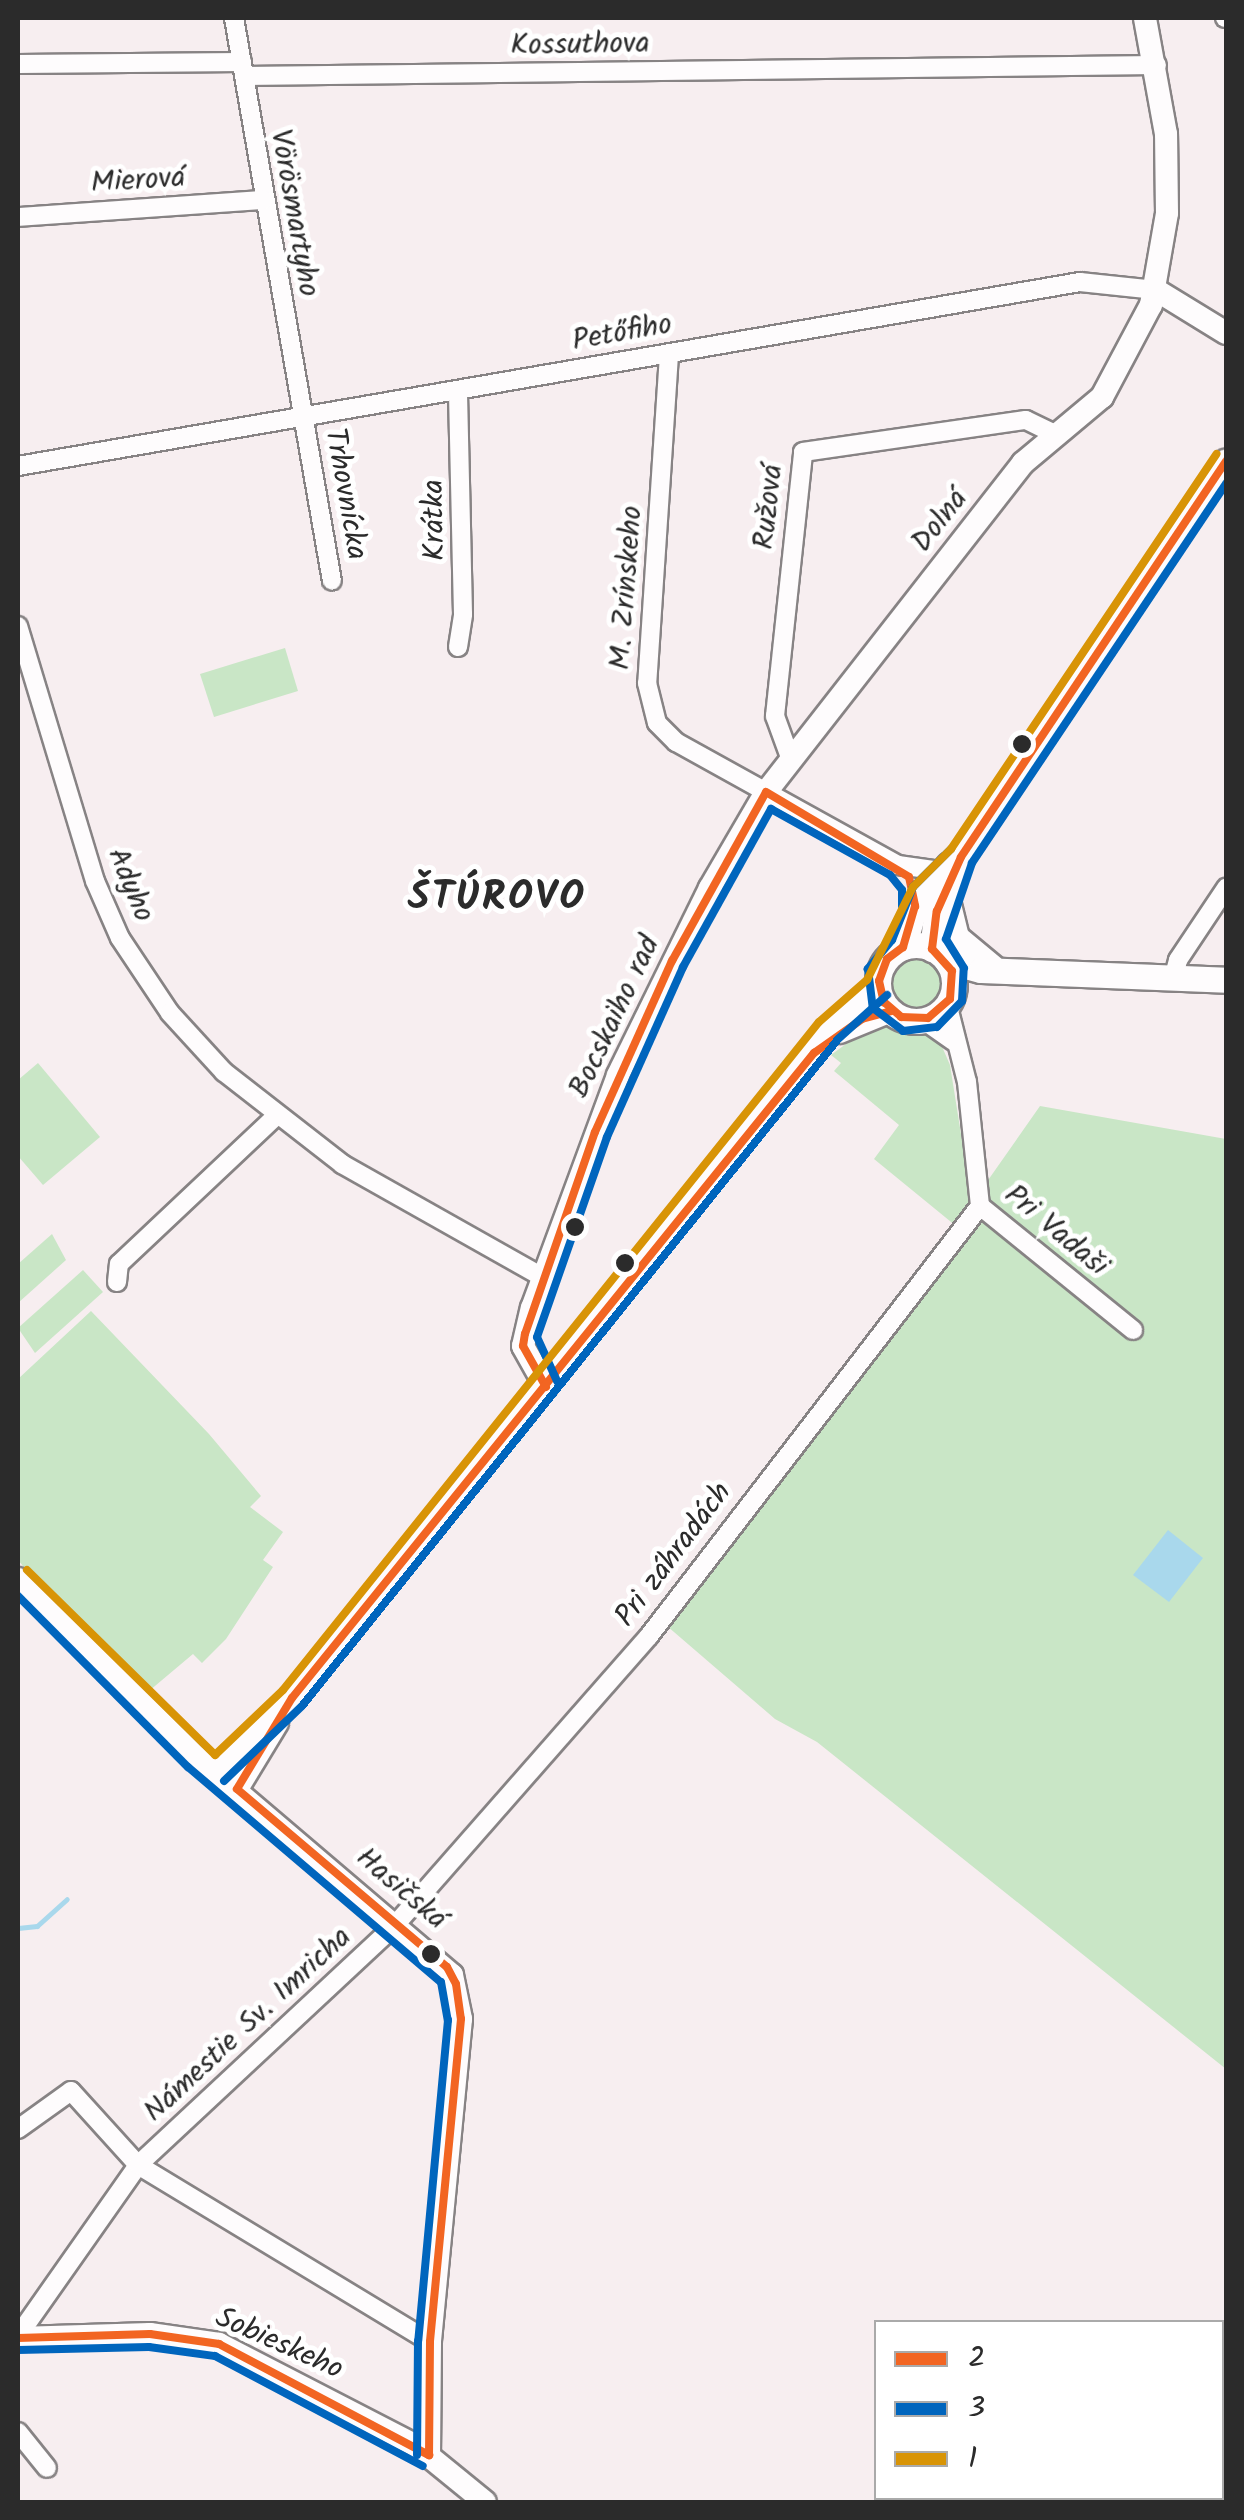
<!DOCTYPE html>
<meta charset="utf-8">
<style>
body{margin:0}
#map{position:relative;width:1244px;height:2520px;overflow:hidden;background:#f7eef0;font-family:Kalam,sans-serif}
div>[style]{position:absolute}
[style*='--x']{left:calc(var(--x)*1px);top:calc(var(--y)*1px);width:calc(var(--w)*1px);rotate:calc(var(--a)*1deg)}
.green>*{inset:0;background:#c9e6c6}
.round{border-radius:50%}
.water>*{inset:0;background:#a9d8ec}
.stream>*{height:5px;margin:-2.5px;padding:0 2.5px;transform-origin:2.5px;border-radius:2.5px;background:#a9d8ec}
.roads{filter:drop-shadow(2px 0 #878384) drop-shadow(-2px 0 #878384) drop-shadow(0 2px #878384) drop-shadow(0 -2px #878384)}
.street>*{height:18px;margin:-9px;padding:0 9px;transform-origin:9px;border-radius:9px;background:#fefcfd}
.secondary>*{height:22px;margin:-11px;padding:0 11px;transform-origin:11px;border-radius:11px;background:#fefcfd}
.primary>*{height:25px;margin:-12.5px;padding:0 12.5px;transform-origin:12.5px;border-radius:12.5px;background:#fefcfd}
.primary>.ring{margin:-12.5px;padding:0;box-sizing:content-box;background:none;border:25px solid #fefcfd;border-radius:50%}
.bus-1>*{height:8px;margin:-4px;padding:0 4px;transform-origin:4px;border-radius:4px;background:#f26522}
.bus-2>*{height:8px;margin:-4px;padding:0 4px;transform-origin:4px;border-radius:4px;background:#0065bd}
.bus-3>*{height:8px;margin:-4px;padding:0 4px;transform-origin:4px;border-radius:4px;background:#d89406}
.dots>*{width:28px;height:28px;translate:-50% -50%;box-sizing:border-box;border:5px solid #fff;border-radius:50%}
span{translate:-50% -50%;white-space:nowrap;text-align:center;line-height:1.15;-webkit-text-stroke:10px #fff;paint-order:stroke}
.street-label{font-size:30px;color:#2b2b2b}
.district-label{font-size:40px;color:#2b2b2b;font-weight:700;letter-spacing:2.5px}
.frame{position:absolute;inset:0;border:20px solid #2b2b2b;pointer-events:none}
.legend{position:absolute;left:874px;top:2320px;width:350px;height:180px;box-sizing:border-box;background:#fff;border:2px solid #aaa;margin:0;padding:12px 18px;list-style:none;font-size:30px;color:#2b2b2b}
.legend li{display:flex;align-items:center;gap:20px;height:50px}
.legend b{width:50px;border:2px solid #aaa}
</style>
<div id="map">
<div class="green">
<div style="clip-path:polygon(285px 648px,298px 691px,214px 717px,200px 674px)"></div>
<div class="round" style="left:890px;top:956px;width:54px;height:54px"></div>
<div style="clip-path:polygon(877px 1021px,937px 1035px,950px 1065px,972px 1203px,1040px 1106px,1226px 1139px,1226px 2069px,817px 1742px,775px 1719px,667px 1626px,660px 1607px,956px 1226px,874px 1159px,899px 1125px,834px 1071px,841px 1063px,831px 1055px)"></div>
<div style="clip-path:polygon(38px 1063px,100px 1137px,43px 1185px,18px 1156px,18px 1080px)"></div>
<div style="clip-path:polygon(52px 1234px,66px 1260px,18px 1303px,18px 1264px)"></div>
<div style="clip-path:polygon(83px 1270px,103px 1292px,35px 1353px,18px 1328px)"></div>
<div style="clip-path:polygon(91px 1311px,209px 1434px,261px 1496px,250px 1507px,283px 1532px,263px 1560px,273px 1567px,226px 1639px,202px 1663px,193px 1654px,149px 1691px,58px 1608px,18px 1560px,18px 1379px)"></div>
</div>
<div class="water">
<div style="clip-path:polygon(1168px 1530px,1203px 1558px,1169px 1602px,1133px 1575px)"></div>
</div>
<div class="stream">
<div style="--x:18;--y:1928;--w:19;--a:-6"></div>
<div style="--x:37;--y:1926;--w:40;--a:-42"></div>
</div>
<div class="roads">
<div class="street">
<div style="--x:234;--y:18;--w:571;--a:80.13"></div>
<div style="--x:1225;--y:18;--w:1;--a:0"></div>
<div style="--x:18;--y:64;--w:224;--a:-0.5"></div>
<div style="--x:244;--y:76;--w:913;--a:-0.69"></div>
<div style="--x:18;--y:217;--w:246;--a:-4"></div>
<div style="--x:669;--y:355;--w:329;--a:93.8"></div>
<div style="--x:647;--y:683;--w:41;--a:76"></div>
<div style="--x:657;--y:723;--w:27;--a:45"></div>
<div style="--x:676;--y:742;--w:254;--a:29"></div>
<div style="--x:898;--y:865;--w:43;--a:7.9"></div>
<div style="--x:18;--y:466;--w:1078;--a:-9.83"></div>
<div style="--x:1080;--y:282;--w:76;--a:6"></div>
<div style="--x:18;--y:626;--w:266;--a:73.2"></div>
<div style="--x:95;--y:881;--w:62;--a:66.3"></div>
<div style="--x:120;--y:938;--w:90;--a:56.3"></div>
<div style="--x:170;--y:1013;--w:80;--a:47.5"></div>
<div style="--x:224;--y:1072;--w:150;--a:37.9"></div>
<div style="--x:342;--y:1164;--w:232;--a:29.4"></div>
<div style="--x:458;--y:647;--w:33;--a:-81"></div>
<div style="--x:463;--y:614;--w:222;--a:-91.3"></div>
<div style="--x:791;--y:760;--w:47;--a:-110"></div>
<div style="--x:775;--y:716;--w:265;--a:-83.9"></div>
<div style="--x:803;--y:452;--w:225;--a:-8.2"></div>
<div style="--x:1026;--y:420;--w:30;--a:26"></div>
<div style="--x:1173;--y:979;--w:20;--a:-75"></div>
<div style="--x:1178;--y:960;--w:87;--a:-56.3"></div>
<div style="--x:947;--y:1003;--w:81;--a:75.8"></div>
<div style="--x:967;--y:1082;--w:125;--a:84"></div>
<div style="--x:980;--y:1206;--w:197;--a:39"></div>
<div style="--x:923;--y:1020;--w:37;--a:35"></div>
<div style="--x:117;--y:1282;--w:18;--a:-84"></div>
<div style="--x:119;--y:1264;--w:214;--a:-43.3"></div>
<div style="--x:18;--y:2129;--w:65;--a:-35.6"></div>
<div style="--x:71;--y:2091;--w:100;--a:47.8"></div>
<div style="--x:138;--y:2165;--w:341;--a:31.2"></div>
<div style="--x:18;--y:2336;--w:209;--a:-54.9"></div>
<div style="--x:138;--y:2165;--w:353;--a:-43"></div>
<div style="--x:396;--y:1924;--w:383;--a:-48.7"></div>
<div style="--x:649;--y:1636;--w:543;--a:-52.41"></div>
<div style="--x:18;--y:2432;--w:46;--a:51.1"></div>
<div style="--x:889;--y:2502;--w:6;--a:-45"></div>
</div>
<div class="secondary">
<div style="--x:1156;--y:290;--w:82;--a:31.6"></div>
<div style="--x:840;--y:1032;--w:55;--a:-22.4"></div>
<div style="--x:546;--y:1387;--w:47;--a:-119.3"></div>
<div style="--x:523;--y:1346;--w:39;--a:-77"></div>
<div style="--x:532;--y:1308;--w:248;--a:-69.7"></div>
<div style="--x:618;--y:1075;--w:208;--a:-63.8"></div>
<div style="--x:710;--y:888;--w:111;--a:-59.7"></div>
<div style="--x:766;--y:792;--w:417;--a:-52"></div>
<div style="--x:1023;--y:463;--w:103;--a:-39.9"></div>
<div style="--x:1102;--y:397;--w:104;--a:-62"></div>
<div style="--x:1151;--y:305;--w:93;--a:-80.1"></div>
<div style="--x:1167;--y:213;--w:79;--a:-90.7"></div>
<div style="--x:1166;--y:134;--w:118;--a:-100.3"></div>
<div style="--x:18;--y:1579;--w:252;--a:45"></div>
<div style="--x:196;--y:1757;--w:336;--a:40.4"></div>
<div style="--x:452;--y:1975;--w:45;--a:78.4"></div>
<div style="--x:461;--y:2019;--w:324;--a:95.5"></div>
<div style="--x:430;--y:2342;--w:113;--a:90.5"></div>
<div style="--x:215;--y:1772;--w:107;--a:-43.9"></div>
<div style="--x:292;--y:1698;--w:857;--a:-51.2"></div>
<div style="--x:829;--y:1030;--w:67;--a:-41.3"></div>
<div style="--x:237;--y:1789;--w:77;--a:-58.8"></div>
<div style="--x:18;--y:2338;--w:132;--a:-1.7"></div>
<div style="--x:150;--y:2334;--w:70;--a:8.2"></div>
<div style="--x:219;--y:2344;--w:220;--a:27.3"></div>
<div style="--x:415;--y:2445;--w:90;--a:39.2"></div>
</div>
<div class="primary">
<div style="--x:946;--y:896;--w:42;--a:76.3"></div>
<div style="--x:956;--y:937;--w:47;--a:39.8"></div>
<div class="ring" style="left:878px;top:945px;width:51px;height:51px"></div>
<div style="--x:903;--y:947;--w:43;--a:-73.7"></div>
<div style="--x:915;--y:906;--w:53;--a:-50.3"></div>
<div style="--x:932;--y:949;--w:38;--a:-83"></div>
<div style="--x:937;--y:911;--w:59;--a:-66"></div>
<div style="--x:961;--y:857;--w:476;--a:-56.2"></div>
<div style="--x:947;--y:961;--w:35;--a:15"></div>
<div style="--x:981;--y:970;--w:245;--a:2.3"></div>
</div>
</div>
<div class="bus-1">
<div style="--x:932;--y:949;--w:38;--a:-83"></div>
<div style="--x:937;--y:911;--w:59;--a:-66"></div>
<div style="--x:961;--y:857;--w:476;--a:-56.2"></div>
<div style="--x:546;--y:1387;--w:47;--a:-119.3"></div>
<div style="--x:523;--y:1346;--w:12;--a:-81"></div>
<div style="--x:525;--y:1334;--w:214;--a:-70.9"></div>
<div style="--x:595;--y:1132;--w:188;--a:-65.8"></div>
<div style="--x:672;--y:961;--w:193;--a:-60.9"></div>
<div style="--x:766;--y:792;--w:166;--a:30.7"></div>
<div style="--x:909;--y:877;--w:30;--a:78"></div>
<div style="--x:915;--y:906;--w:43;--a:106.3"></div>
<div style="--x:903;--y:947;--w:20;--a:143"></div>
<div style="--x:887;--y:959;--w:23;--a:110"></div>
<div style="--x:879;--y:981;--w:22;--a:77"></div>
<div style="--x:884;--y:1002;--w:23;--a:41"></div>
<div style="--x:901;--y:1017;--w:27;--a:2"></div>
<div style="--x:928;--y:1018;--w:29;--a:-41"></div>
<div style="--x:950;--y:999;--w:28;--a:-86"></div>
<div style="--x:952;--y:971;--w:30;--a:-132"></div>
<div style="--x:237;--y:1789;--w:106;--a:-58.9"></div>
<div style="--x:292;--y:1698;--w:830;--a:-51.02"></div>
<div style="--x:814;--y:1053;--w:59;--a:-35.3"></div>
<div style="--x:862;--y:1019;--w:30;--a:-15"></div>
<div style="--x:237;--y:1789;--w:275;--a:40.3"></div>
<div style="--x:447;--y:1967;--w:19;--a:62"></div>
<div style="--x:456;--y:1984;--w:35;--a:82"></div>
<div style="--x:461;--y:2019;--w:324;--a:95.5"></div>
<div style="--x:430;--y:2342;--w:113;--a:90.5"></div>
<div style="--x:18;--y:2338;--w:132;--a:-1.7"></div>
<div style="--x:150;--y:2334;--w:70;--a:8.2"></div>
<div style="--x:219;--y:2344;--w:238;--a:27.9"></div>
</div>
<div class="bus-2">
<div style="--x:951;--y:849;--w:54;--a:135"></div>
<div style="--x:913;--y:887;--w:57;--a:111.6"></div>
<div style="--x:892;--y:940;--w:38;--a:130"></div>
<div style="--x:868;--y:969;--w:39;--a:83"></div>
<div style="--x:873;--y:1008;--w:38;--a:37"></div>
<div style="--x:903;--y:1031;--w:34;--a:-7"></div>
<div style="--x:937;--y:1027;--w:36;--a:-46"></div>
<div style="--x:962;--y:1001;--w:33;--a:-87"></div>
<div style="--x:964;--y:968;--w:34;--a:-122"></div>
<div style="--x:946;--y:939;--w:80;--a:-71.1"></div>
<div style="--x:972;--y:863;--w:457;--a:-56.2"></div>
<div style="--x:557;--y:1381;--w:48;--a:-114.4"></div>
<div style="--x:537;--y:1337;--w:212;--a:-70.7"></div>
<div style="--x:607;--y:1137;--w:186;--a:-65.9"></div>
<div style="--x:683;--y:967;--w:181;--a:-60.9"></div>
<div style="--x:771;--y:809;--w:136;--a:29"></div>
<div style="--x:890;--y:875;--w:19;--a:51"></div>
<div style="--x:902;--y:890;--w:16;--a:90"></div>
<div style="--x:18;--y:1596;--w:241;--a:45.2"></div>
<div style="--x:188;--y:1767;--w:332;--a:40.4"></div>
<div style="--x:441;--y:1982;--w:39;--a:80"></div>
<div style="--x:448;--y:2020;--w:322;--a:95.3"></div>
<div style="--x:418;--y:2341;--w:114;--a:90.5"></div>
<div style="--x:224;--y:1781;--w:108;--a:-43.9"></div>
<div style="--x:302;--y:1706;--w:856;--a:-51.21"></div>
<div style="--x:838;--y:1039;--w:66;--a:-41.9"></div>
<div style="--x:18;--y:2350;--w:131;--a:-1.3"></div>
<div style="--x:149;--y:2347;--w:67;--a:7.8"></div>
<div style="--x:215;--y:2356;--w:235;--a:27.9"></div>
</div>
<div class="bus-3">
<div style="--x:27;--y:1570;--w:264;--a:44.5"></div>
<div style="--x:215;--y:1755;--w:94;--a:-43.7"></div>
<div style="--x:283;--y:1690;--w:856;--a:-51.26"></div>
<div style="--x:819;--y:1022;--w:64;--a:-41.2"></div>
<div style="--x:867;--y:980;--w:104;--a:-63.7"></div>
<div style="--x:913;--y:887;--w:54;--a:-45"></div>
<div style="--x:951;--y:849;--w:476;--a:-56.1"></div>
</div>
<div class="dots">
<div style="left:1022px;top:744px;background:#2b2b2b"></div>
<div style="left:575px;top:1227px;background:#2b2b2b"></div>
<div style="left:625px;top:1263px;background:#2b2b2b"></div>
<div style="left:431px;top:1954px;background:#2b2b2b"></div>
</div>
<div class="street-label">
<span style="left:580px;top:45px;rotate:-1deg">Kossuthova</span>
<span style="left:138px;top:181px;rotate:-4deg">Mierová</span>
<span style="left:294px;top:213px;rotate:80deg">Vörösmartyho</span>
<span style="left:622px;top:333px;rotate:-10deg">Petőfiho</span>
<span style="left:345px;top:494px;rotate:80deg">Trhovnícka</span>
<span style="left:769px;top:507px;rotate:-84deg">Ružová</span>
<span style="left:435px;top:520px;rotate:-91deg">Krátka</span>
<span style="left:940px;top:521px;rotate:-52deg">Dolná</span>
<span style="left:627px;top:588px;rotate:-86deg">M. Zrínskeho</span>
<span style="left:130px;top:885px;rotate:67deg">Adyho</span>
<span style="left:615px;top:1017px;rotate:-65deg">Bocskaiho rad</span>
<span style="left:1056px;top:1231px;rotate:40deg">Pri Vadaši</span>
<span style="left:674px;top:1555px;rotate:-53deg">Pri záhradách</span>
<span style="left:401px;top:1889px;rotate:40deg">Hasičská</span>
<span style="left:248px;top:2025px;rotate:-43deg">Námestie Sv. Imricha</span>
<span style="left:279px;top:2344px;rotate:24deg">Sobieskeho</span>
</div>
<div class="district-label">
<span style="left:497px;top:898px">ŠTÚROVO</span>
</div>
<div class="frame"></div>
<ul class="legend">
<li><b style="height:12px;background:#f26522"></b>2</li>
<li><b style="height:12px;background:#0065bd"></b>3</li>
<li><b style="height:12px;background:#d89406"></b>1</li>
</ul>
</div>
